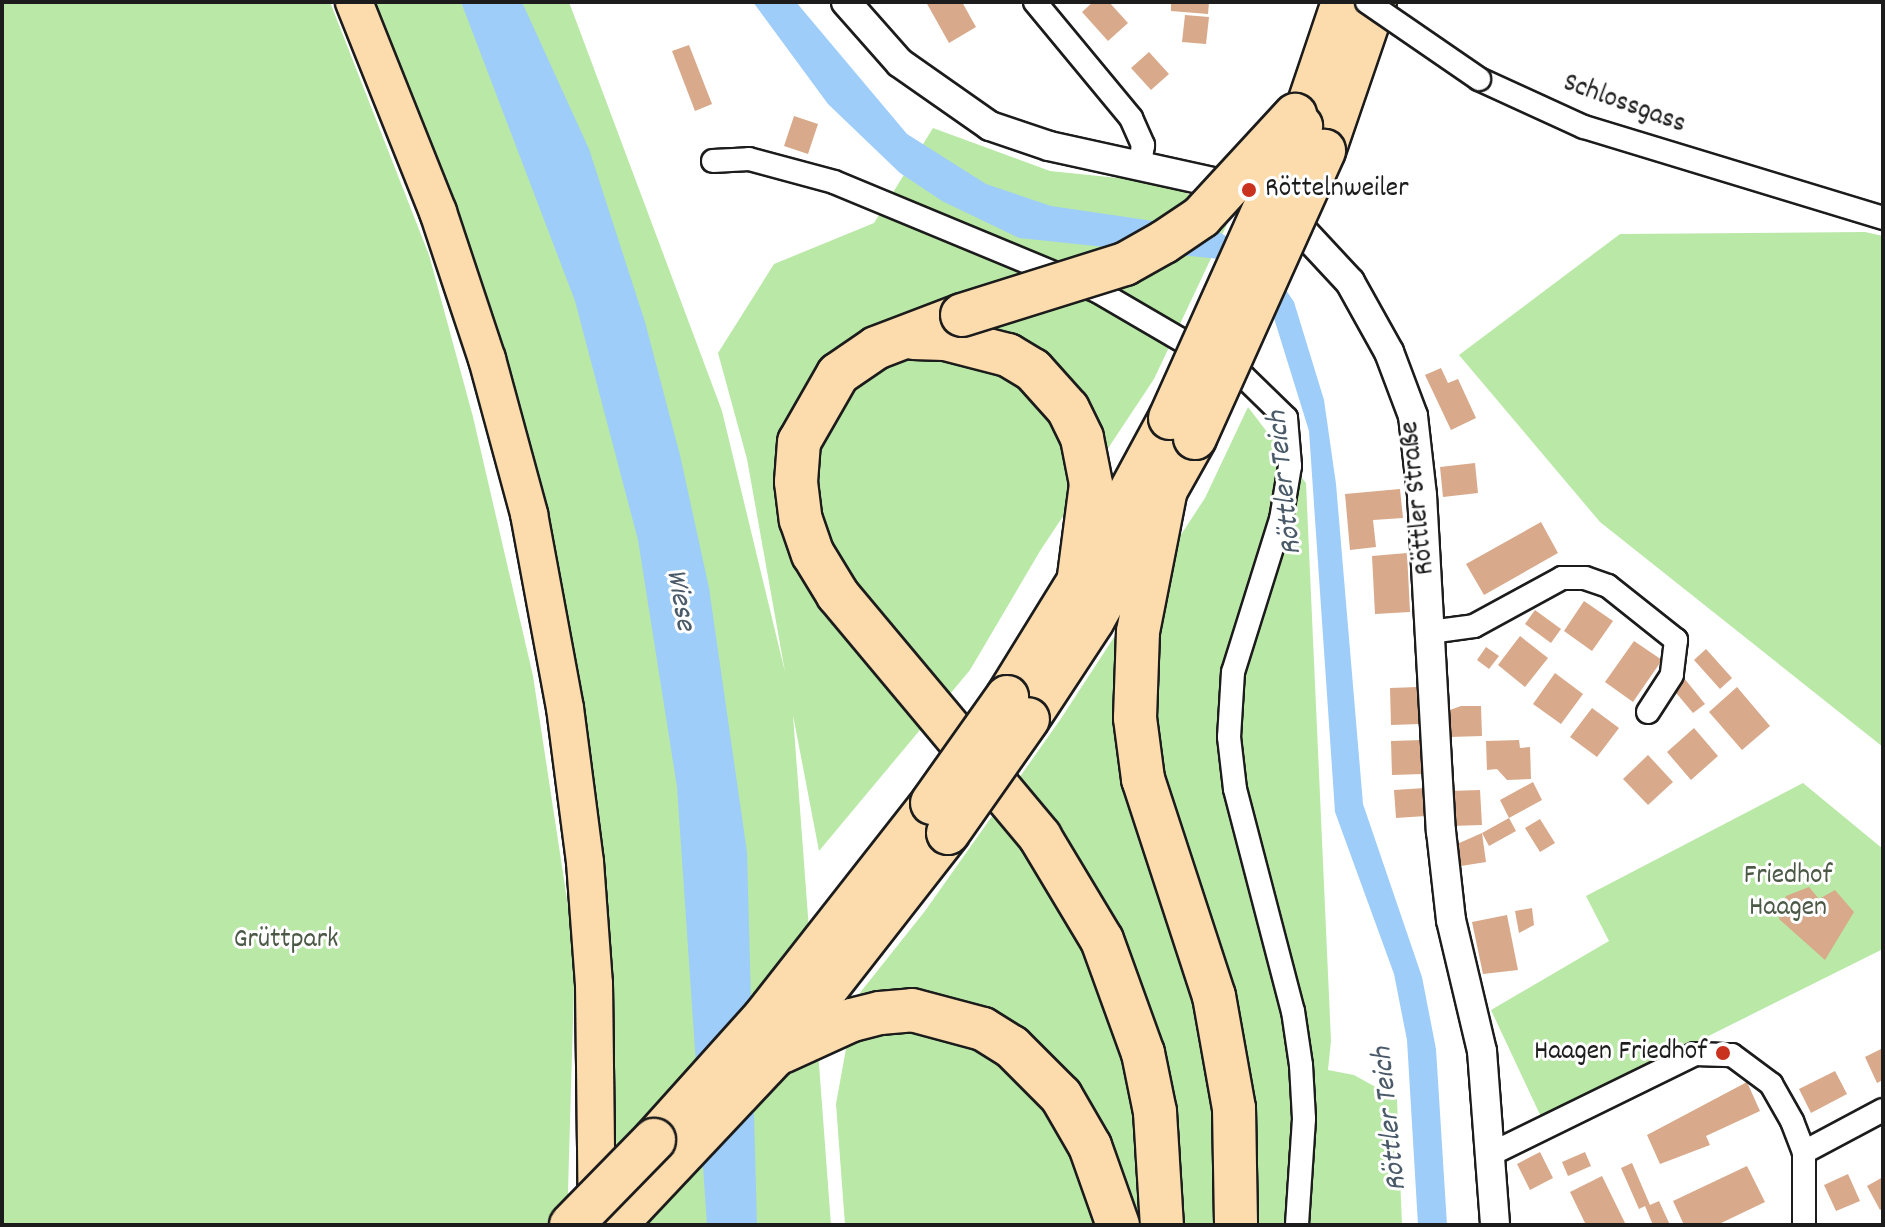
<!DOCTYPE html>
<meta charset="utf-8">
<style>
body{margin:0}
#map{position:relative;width:1885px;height:1227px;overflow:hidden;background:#fff;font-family:Dekko,sans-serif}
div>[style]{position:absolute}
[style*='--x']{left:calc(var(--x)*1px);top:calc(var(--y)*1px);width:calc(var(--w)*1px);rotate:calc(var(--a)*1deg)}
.green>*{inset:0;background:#bae8a7}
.water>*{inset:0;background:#9ecdf9}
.building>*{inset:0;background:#d8a98a}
.roads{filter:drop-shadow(2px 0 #1c1c1c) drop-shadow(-2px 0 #1c1c1c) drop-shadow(0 2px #1c1c1c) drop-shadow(0 -2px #1c1c1c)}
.minor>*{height:22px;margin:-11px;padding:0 11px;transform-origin:11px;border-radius:11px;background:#fff}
.tertiary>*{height:28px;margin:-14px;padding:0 14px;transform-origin:14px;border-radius:14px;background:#fff}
.primary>*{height:36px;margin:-18px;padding:0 18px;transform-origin:18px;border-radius:18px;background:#fcdcac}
.motorway>*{height:42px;margin:-21px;padding:0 21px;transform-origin:21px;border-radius:21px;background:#fcdcac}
.bridges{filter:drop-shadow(2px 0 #1c1c1c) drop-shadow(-2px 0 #1c1c1c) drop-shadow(0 2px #1c1c1c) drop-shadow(0 -2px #1c1c1c)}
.minor-bridge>*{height:22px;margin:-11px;padding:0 11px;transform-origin:11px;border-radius:11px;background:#fff}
.motorway-bridge>*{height:42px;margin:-21px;padding:0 21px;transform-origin:21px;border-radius:21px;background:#fcdcac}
.dots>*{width:22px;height:22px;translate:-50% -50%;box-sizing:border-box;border:4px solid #fff;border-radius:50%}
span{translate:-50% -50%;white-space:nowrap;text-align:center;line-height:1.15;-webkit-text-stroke:6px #fff;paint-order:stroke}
.street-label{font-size:28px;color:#1c1c1c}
.poi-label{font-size:28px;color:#1c1c1c}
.left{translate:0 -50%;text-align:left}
.right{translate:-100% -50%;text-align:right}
.park-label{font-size:28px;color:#4b5946}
.water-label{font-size:30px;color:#4a5a69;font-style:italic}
.frame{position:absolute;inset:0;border:4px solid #1c1c1c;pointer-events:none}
</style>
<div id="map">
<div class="green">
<div style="clip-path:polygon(2px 2px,330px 2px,429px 255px,473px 417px,533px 676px,575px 952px,567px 1225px,2px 1225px)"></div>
<div style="clip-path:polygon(370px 2px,569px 2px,722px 411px,785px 672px,747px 459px,718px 353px,774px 264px,874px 223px,933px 128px,1050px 171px,1167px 183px,1231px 216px,1154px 379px,1040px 551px,970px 670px,819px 851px,793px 715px,831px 1225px,614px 1225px,607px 938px,596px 822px)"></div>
<div style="clip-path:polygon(1865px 232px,1883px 236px,1883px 747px,1600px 522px,1459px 355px,1620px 234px)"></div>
<div style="clip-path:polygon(1248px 407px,1306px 483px,1331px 1041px,1328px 1070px,1354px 1075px,1397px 1099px,1402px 1225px,845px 1225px,836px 1104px,855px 999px,925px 911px,1060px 720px,1205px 498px)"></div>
<div style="clip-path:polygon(1803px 783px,1883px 849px,1883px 949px,1542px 1119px,1491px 1010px,1609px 941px,1586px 896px)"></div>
</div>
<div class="water">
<div style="clip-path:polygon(461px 2px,522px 2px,589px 149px,645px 322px,680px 455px,709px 588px,747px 852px,757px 1225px,707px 1225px,677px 787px,638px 540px,575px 301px)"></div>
<div style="clip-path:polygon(753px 2px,796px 2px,907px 134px,986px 184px,1051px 206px,1215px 230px,1264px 257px,1294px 302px,1324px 400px,1336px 484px,1363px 804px,1422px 977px,1436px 1049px,1447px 1225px,1418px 1225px,1407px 1040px,1394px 974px,1335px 812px,1309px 431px,1273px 315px,1219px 259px,1019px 238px,942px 201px,900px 173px,828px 104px)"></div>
</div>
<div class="building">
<div style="clip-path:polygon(926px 2px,962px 2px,976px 27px,949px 43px)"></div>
<div style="clip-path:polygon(1093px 2px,1109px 2px,1128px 23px,1108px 41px,1082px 12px)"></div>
<div style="clip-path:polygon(1171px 2px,1209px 2px,1208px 14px,1171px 11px)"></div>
<div style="clip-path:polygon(1185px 15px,1209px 17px,1206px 44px,1182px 42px)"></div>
<div style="clip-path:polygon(689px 45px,712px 104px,695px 111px,672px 51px)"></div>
<div style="clip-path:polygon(1149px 52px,1169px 74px,1151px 90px,1131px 68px)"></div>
<div style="clip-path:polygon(794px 116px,818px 124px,808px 154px,784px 146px)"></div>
<div style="clip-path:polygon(1441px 368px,1448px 383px,1458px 379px,1476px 418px,1451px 430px,1425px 375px)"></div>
<div style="clip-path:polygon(1475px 463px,1478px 493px,1443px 497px,1440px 467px)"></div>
<div style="clip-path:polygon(1400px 489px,1403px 518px,1373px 520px,1376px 547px,1350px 550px,1345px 494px)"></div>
<div style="clip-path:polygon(1541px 522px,1558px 553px,1484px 595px,1466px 564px)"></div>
<div style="clip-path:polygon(1407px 553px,1410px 612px,1375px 614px,1372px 556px)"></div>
<div style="clip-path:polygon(1584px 601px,1613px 621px,1592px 651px,1564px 631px)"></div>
<div style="clip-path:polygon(1535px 610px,1561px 629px,1551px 643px,1525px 624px)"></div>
<div style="clip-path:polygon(1520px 636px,1548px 658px,1525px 687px,1498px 665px)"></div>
<div style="clip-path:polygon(1634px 641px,1662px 660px,1633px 702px,1605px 682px)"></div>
<div style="clip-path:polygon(1486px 647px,1499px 656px,1489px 669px,1477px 660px)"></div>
<div style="clip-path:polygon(1706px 649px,1732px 678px,1720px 689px,1694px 660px)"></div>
<div style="clip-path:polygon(1555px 673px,1583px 694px,1561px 724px,1533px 704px)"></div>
<div style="clip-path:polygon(1684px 678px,1705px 704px,1693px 713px,1672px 688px)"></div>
<div style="clip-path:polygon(1418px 687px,1420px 724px,1391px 725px,1390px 688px)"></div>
<div style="clip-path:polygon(1737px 687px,1770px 726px,1742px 750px,1709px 712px)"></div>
<div style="clip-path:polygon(1461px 706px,1481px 706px,1482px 736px,1450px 737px,1450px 710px)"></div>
<div style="clip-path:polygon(1592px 708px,1619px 728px,1597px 757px,1570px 737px)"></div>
<div style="clip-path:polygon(1694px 728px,1718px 756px,1691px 780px,1667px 752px)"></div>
<div style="clip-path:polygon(1422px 740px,1423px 774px,1392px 775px,1391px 741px)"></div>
<div style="clip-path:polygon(1519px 740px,1520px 748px,1530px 747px,1531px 779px,1507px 780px,1497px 769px,1487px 770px,1486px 741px)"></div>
<div style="clip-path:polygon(1648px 755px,1673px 782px,1648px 805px,1623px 779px)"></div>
<div style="clip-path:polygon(1533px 782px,1542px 800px,1509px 818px,1500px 800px)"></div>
<div style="clip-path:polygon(1425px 788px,1426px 816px,1396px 818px,1394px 790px)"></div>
<div style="clip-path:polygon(1480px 790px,1482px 825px,1451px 826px,1449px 791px)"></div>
<div style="clip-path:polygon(1509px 818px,1516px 831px,1489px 846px,1482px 833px)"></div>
<div style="clip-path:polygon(1540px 819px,1555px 843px,1540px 852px,1525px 828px)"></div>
<div style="clip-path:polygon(1482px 833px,1486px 862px,1461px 866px,1457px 844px)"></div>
<div style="clip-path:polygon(1809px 887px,1819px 899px,1835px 890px,1854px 912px,1825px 960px,1779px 919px,1786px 896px)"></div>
<div style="clip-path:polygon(1532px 908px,1534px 925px,1519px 933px,1515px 911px)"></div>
<div style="clip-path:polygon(1507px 915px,1518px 970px,1483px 974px,1472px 922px)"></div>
<div style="clip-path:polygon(1883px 1048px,1883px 1080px,1877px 1083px,1865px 1057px)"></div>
<div style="clip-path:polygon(1835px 1071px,1847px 1094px,1811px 1113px,1799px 1089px)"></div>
<div style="clip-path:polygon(1747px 1082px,1760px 1111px,1706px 1136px,1710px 1145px,1660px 1164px,1647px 1135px)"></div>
<div style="clip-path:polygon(1540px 1152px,1553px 1178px,1530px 1190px,1517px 1164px)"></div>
<div style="clip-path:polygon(1585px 1152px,1591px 1166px,1568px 1176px,1562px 1162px)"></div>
<div style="clip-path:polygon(1632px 1163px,1650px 1205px,1659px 1201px,1670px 1225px,1653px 1225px,1645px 1206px,1639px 1209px,1621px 1168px)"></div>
<div style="clip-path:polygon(1747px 1166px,1765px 1202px,1717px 1225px,1684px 1225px,1673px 1201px)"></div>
<div style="clip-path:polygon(1848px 1174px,1860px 1201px,1836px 1211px,1824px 1185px)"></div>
<div style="clip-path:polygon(1602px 1176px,1626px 1225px,1586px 1225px,1570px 1192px)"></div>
<div style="clip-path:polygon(1883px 1177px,1883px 1208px,1880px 1210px,1867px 1186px)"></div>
</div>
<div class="roads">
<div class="minor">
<div style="--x:1035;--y:2;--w:151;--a:50.4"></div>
<div style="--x:1131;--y:118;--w:30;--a:66"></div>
<div style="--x:1143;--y:145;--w:18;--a:99"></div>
<div style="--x:1479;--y:79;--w:115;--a:24.6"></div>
<div style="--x:1584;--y:127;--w:313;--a:16.9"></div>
<div style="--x:713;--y:161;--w:36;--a:-3"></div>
<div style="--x:749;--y:159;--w:88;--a:15.1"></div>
<div style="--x:834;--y:182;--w:287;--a:22.5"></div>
<div style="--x:1099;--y:292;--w:167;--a:30.3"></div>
<div style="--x:1243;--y:376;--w:60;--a:44.3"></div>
<div style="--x:1286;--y:418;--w:48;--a:85.2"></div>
<div style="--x:1290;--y:466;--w:54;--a:99.6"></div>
<div style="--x:1281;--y:519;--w:160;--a:107.4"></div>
<div style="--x:1233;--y:672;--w:65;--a:93.5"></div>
<div style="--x:1229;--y:737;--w:52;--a:83.4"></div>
<div style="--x:1235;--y:789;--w:229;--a:75.4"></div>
<div style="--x:1293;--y:1011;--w:55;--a:81.6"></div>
<div style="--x:1301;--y:1065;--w:54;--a:86.8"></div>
<div style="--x:1304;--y:1119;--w:106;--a:93.8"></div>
<div style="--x:1430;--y:632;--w:44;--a:-7.8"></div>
<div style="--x:1474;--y:626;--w:100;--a:-28.6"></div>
<div style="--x:1562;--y:578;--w:23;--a:0"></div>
<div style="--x:1585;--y:578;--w:24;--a:19"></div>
<div style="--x:1608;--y:586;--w:87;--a:38.5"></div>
<div style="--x:1676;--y:640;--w:35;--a:97"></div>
<div style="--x:1672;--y:675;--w:44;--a:123"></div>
<div style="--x:1804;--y:1152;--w:89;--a:-28"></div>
<div style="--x:1491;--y:1154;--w:227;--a:-26.1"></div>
<div style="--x:1695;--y:1054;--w:37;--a:2"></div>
<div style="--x:1732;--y:1055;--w:49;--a:36.6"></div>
<div style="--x:1771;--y:1084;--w:43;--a:60.4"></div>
<div style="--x:1792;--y:1121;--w:33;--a:69"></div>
<div style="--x:1804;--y:1152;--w:73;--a:90"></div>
</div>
<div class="tertiary">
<div style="--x:846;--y:2;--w:81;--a:48.5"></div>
<div style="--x:900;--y:63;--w:110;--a:35"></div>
<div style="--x:990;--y:126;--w:62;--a:18.7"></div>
<div style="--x:1049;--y:146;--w:201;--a:12.4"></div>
<div style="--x:1284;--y:211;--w:97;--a:47.1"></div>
<div style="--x:1350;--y:282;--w:80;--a:60.9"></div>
<div style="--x:1389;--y:352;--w:68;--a:69.4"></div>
<div style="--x:1413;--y:416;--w:80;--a:83.5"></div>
<div style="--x:1422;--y:495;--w:337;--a:86.8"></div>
<div style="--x:1441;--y:831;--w:90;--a:83.6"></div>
<div style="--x:1451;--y:920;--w:135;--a:76.7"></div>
<div style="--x:1482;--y:1051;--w:174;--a:85.7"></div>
</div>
<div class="primary">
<div style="--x:354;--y:2;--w:226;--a:68.2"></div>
<div style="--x:438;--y:212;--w:155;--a:71.6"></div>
<div style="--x:487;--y:359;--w:161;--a:74.8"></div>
<div style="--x:529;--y:514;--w:197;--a:79.5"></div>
<div style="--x:565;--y:708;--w:155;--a:82.6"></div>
<div style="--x:585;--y:862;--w:122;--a:85.8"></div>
<div style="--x:594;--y:984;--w:234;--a:89.3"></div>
</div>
<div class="motorway">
<div style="--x:1303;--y:121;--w:126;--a:-71.4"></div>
<div style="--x:1324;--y:151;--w:157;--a:-71.1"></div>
<div style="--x:962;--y:315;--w:92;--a:159"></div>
<div style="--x:876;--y:348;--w:46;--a:145.6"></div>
<div style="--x:838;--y:374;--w:78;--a:119.8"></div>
<div style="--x:799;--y:442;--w:40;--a:94.3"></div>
<div style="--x:796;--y:482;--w:38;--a:83"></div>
<div style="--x:801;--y:520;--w:36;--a:71"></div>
<div style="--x:813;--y:554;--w:48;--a:58.6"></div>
<div style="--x:838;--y:595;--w:315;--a:50.1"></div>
<div style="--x:1040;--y:837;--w:120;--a:59"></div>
<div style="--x:1102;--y:940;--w:120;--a:70.1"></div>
<div style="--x:1143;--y:1053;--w:60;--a:78.5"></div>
<div style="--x:1155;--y:1112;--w:113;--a:86.5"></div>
<div style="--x:913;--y:338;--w:32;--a:2"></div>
<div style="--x:945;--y:339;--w:65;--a:14.3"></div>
<div style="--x:1008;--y:355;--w:29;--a:31"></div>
<div style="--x:1033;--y:370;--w:52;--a:48.1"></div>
<div style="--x:1068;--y:409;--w:32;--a:64"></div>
<div style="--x:1082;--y:438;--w:47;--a:78.9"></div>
<div style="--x:1091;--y:484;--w:101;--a:97.4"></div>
<div style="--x:1165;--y:494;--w:141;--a:101.1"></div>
<div style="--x:1138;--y:632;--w:86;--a:92"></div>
<div style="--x:1135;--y:718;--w:62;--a:82.5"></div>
<div style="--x:1143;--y:779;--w:228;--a:71.9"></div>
<div style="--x:1214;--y:996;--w:114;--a:79.9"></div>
<div style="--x:1234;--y:1108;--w:117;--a:89"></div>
<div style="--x:1007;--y:697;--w:185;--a:-58.3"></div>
<div style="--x:1104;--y:540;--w:139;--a:-61.6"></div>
<div style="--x:1028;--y:719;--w:118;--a:-56.7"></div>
<div style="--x:1093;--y:620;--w:209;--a:-60.7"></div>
<div style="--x:782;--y:1052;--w:77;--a:-24.6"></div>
<div style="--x:852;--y:1020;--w:29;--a:-14"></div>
<div style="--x:880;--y:1013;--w:32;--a:-5"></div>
<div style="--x:912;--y:1010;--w:73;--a:15"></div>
<div style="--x:983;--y:1029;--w:34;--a:32"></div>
<div style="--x:1012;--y:1047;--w:69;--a:45"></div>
<div style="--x:1061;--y:1096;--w:58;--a:59.9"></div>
<div style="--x:1090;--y:1146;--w:84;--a:70.5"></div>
<div style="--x:654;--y:1140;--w:168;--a:-48.1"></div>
<div style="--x:766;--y:1015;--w:269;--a:-51.9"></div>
<div style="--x:615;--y:1225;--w:232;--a:-46.7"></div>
<div style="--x:774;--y:1056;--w:283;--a:-52"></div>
</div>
</div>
<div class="bridges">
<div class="minor-bridge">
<div style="--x:1367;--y:2;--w:136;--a:34.5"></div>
</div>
<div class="motorway-bridge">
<div style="--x:962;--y:315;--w:171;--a:-17.4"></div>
<div style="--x:1125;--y:264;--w:45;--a:-29.4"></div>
<div style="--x:1164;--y:242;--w:45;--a:-34"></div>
<div style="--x:1201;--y:217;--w:139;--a:-47.3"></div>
<div style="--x:1170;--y:418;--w:320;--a:-65.8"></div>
<div style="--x:1195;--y:438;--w:315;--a:-65.8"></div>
<div style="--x:932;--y:803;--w:130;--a:-54.7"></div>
<div style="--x:948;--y:833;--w:139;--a:-54.9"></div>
<div style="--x:571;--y:1225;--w:119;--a:-45.7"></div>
</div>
</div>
<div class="dots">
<div style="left:1249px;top:190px;background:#c8321e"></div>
<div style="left:1723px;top:1053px;background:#c8321e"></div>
</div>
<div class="street-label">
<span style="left:1624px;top:105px;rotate:20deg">Schlossgass</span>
<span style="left:1419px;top:498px;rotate:-96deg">Röttler Straße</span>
</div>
<div class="poi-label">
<span class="left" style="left:1265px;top:190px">Röttelnweiler</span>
<span class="right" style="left:1707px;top:1053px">Haagen Friedhof</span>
</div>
<div class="park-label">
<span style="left:1788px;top:893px">Friedhof<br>Haagen</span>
<span style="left:286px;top:941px">Grüttpark</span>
</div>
<div class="water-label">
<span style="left:1287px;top:483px;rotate:-96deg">Röttler Teich</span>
<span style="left:678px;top:600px;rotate:80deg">Wiese</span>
<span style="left:1392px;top:1119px;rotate:-96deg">Röttler Teich</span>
</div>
<div class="frame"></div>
</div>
